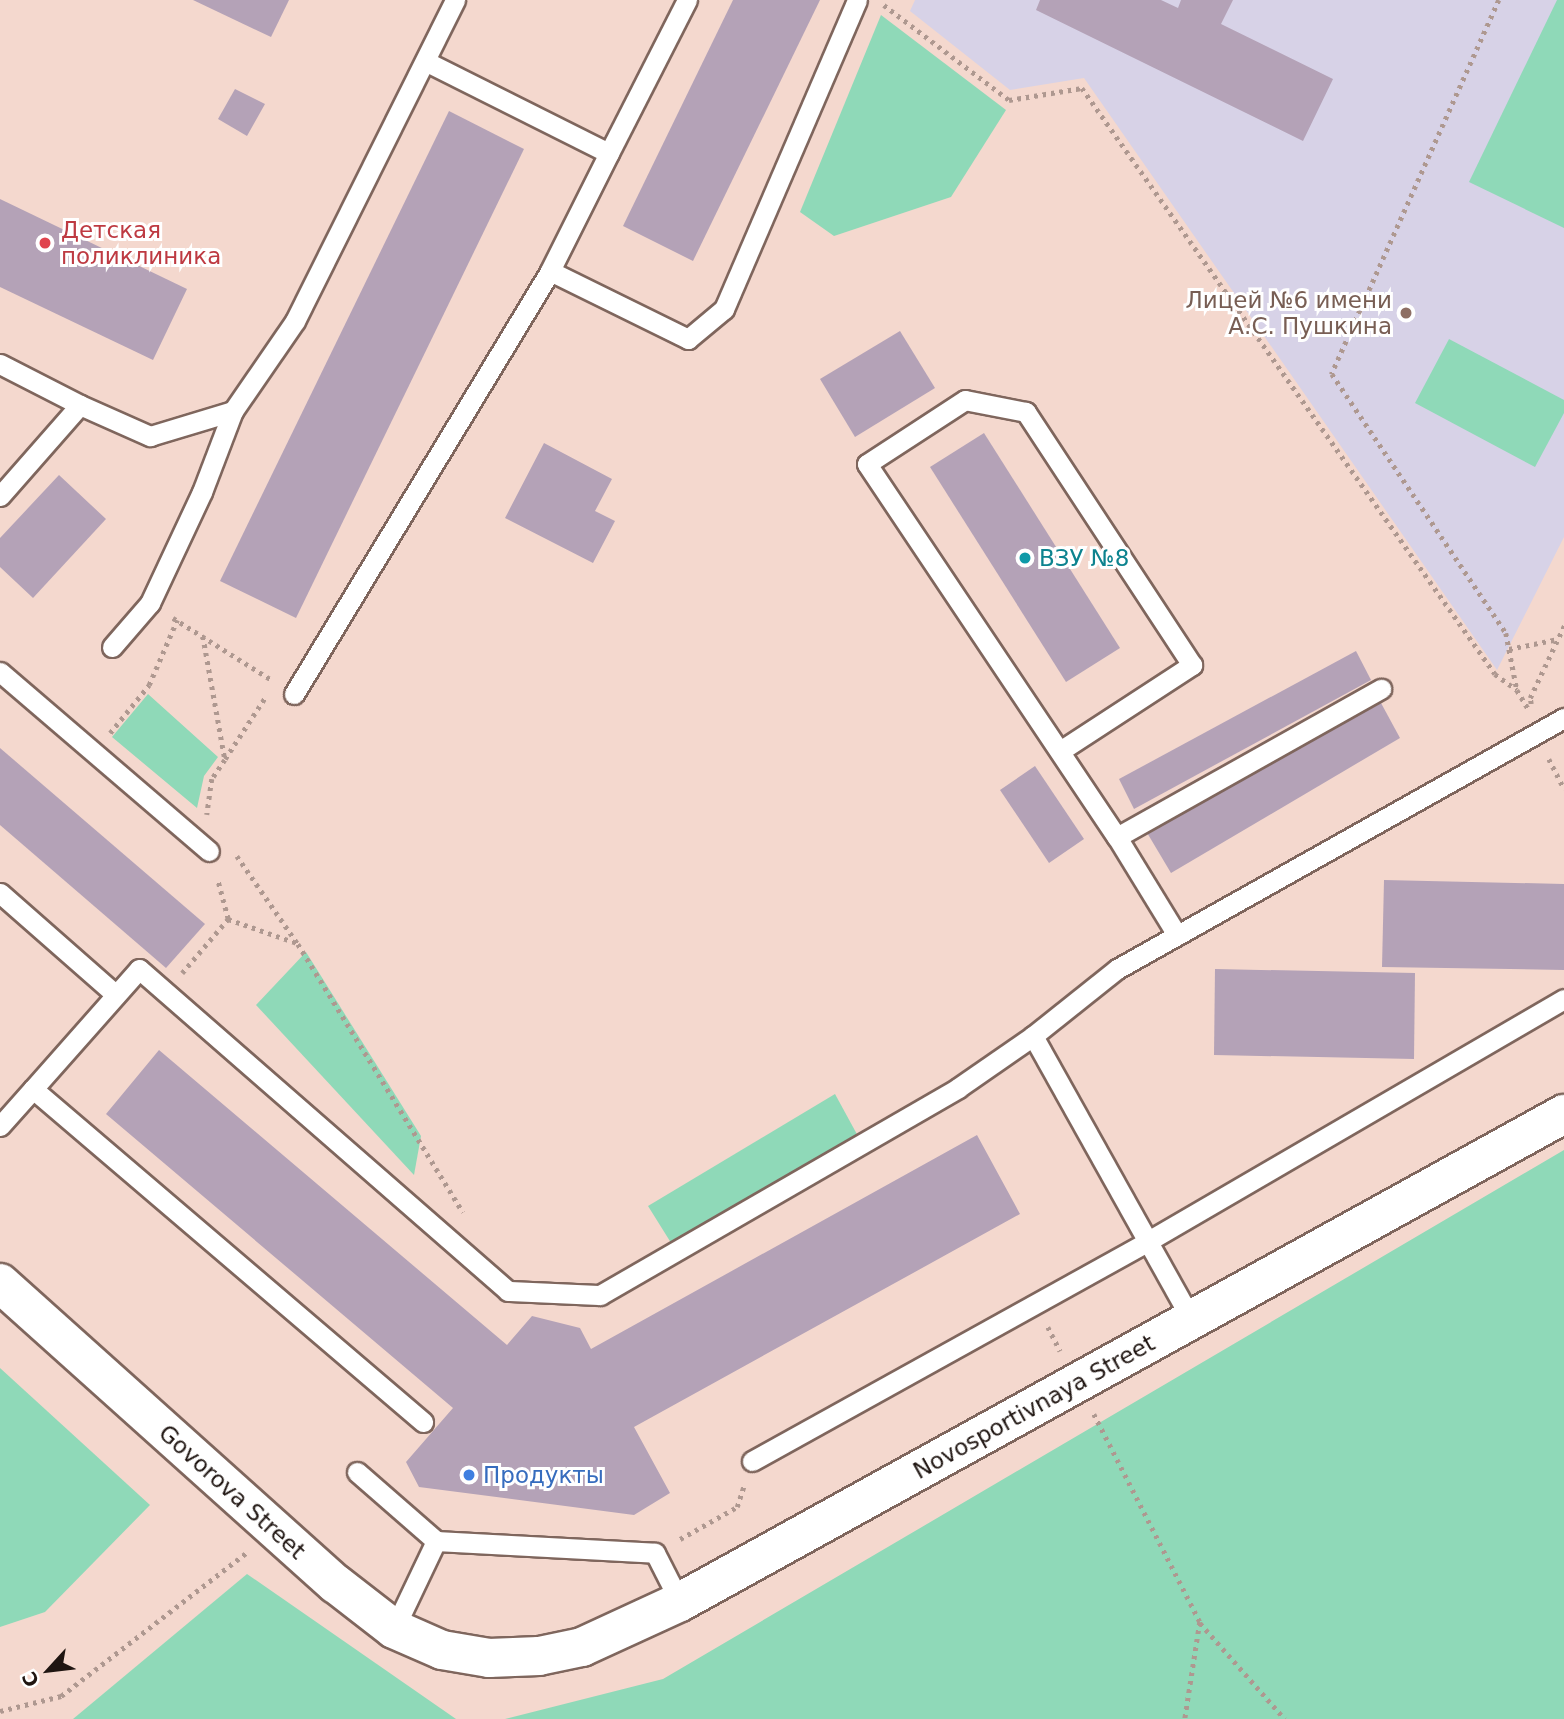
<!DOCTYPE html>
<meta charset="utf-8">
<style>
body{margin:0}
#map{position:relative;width:1564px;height:1719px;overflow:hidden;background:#f4d8ce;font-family:"DejaVu Sans",sans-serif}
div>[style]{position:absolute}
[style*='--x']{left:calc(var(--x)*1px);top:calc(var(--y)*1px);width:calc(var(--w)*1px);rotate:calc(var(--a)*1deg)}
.education>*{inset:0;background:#d7d2e7}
.green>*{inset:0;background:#8fd9b8}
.building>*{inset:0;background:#b4a2b7}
.path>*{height:4.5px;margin-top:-2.25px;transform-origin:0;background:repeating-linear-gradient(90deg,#ae9890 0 3.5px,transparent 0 8.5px)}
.roads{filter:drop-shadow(2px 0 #7f665d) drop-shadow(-2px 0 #7f665d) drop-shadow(0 2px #7f665d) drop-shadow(0 -2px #7f665d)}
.service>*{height:19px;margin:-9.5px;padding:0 9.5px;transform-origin:9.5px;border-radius:9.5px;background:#fff}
.secondary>*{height:38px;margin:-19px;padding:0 19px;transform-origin:19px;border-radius:19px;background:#fff}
.dots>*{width:19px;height:19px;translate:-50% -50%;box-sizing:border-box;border:4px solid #fff;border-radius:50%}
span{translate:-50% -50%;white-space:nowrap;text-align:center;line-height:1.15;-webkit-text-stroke:6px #fff;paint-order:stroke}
.health-label{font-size:23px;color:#be3a42}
.left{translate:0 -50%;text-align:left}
.education-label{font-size:23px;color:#785e54}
.right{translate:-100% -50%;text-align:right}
.culture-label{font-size:23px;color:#0d838f}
.street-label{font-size:23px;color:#1f1511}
.shop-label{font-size:23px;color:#366cbe}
.north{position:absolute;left:14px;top:1635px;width:70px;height:70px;-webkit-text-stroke:5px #fff;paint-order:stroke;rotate:243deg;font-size:19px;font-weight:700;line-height:28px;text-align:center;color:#1f1511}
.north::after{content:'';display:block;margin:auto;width:24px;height:32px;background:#1f1511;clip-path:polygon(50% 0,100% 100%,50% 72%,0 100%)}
</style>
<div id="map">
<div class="education">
<div style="clip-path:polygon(915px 0,1564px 0,1564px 537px,1497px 670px,1084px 78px,1010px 90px,910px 11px)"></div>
</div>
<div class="green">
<div style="clip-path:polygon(1557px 0,1564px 0,1564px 228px,1469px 182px)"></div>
<div style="clip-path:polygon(881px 15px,1006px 110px,951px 197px,834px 236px,800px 212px)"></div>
<div style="clip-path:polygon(1449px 339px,1564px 400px,1564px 413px,1535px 467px,1415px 403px)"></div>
<div style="clip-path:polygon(148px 694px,218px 757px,204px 776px,197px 808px,112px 737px)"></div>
<div style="clip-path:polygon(306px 952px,421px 1136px,414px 1175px,256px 1005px)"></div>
<div style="clip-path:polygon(835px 1094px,859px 1138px,673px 1246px,648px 1206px)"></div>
<div style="clip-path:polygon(1564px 1150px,1564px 1719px,505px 1719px,663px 1679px)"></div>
<div style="clip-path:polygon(0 1368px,150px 1505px,45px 1612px,0 1627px)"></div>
<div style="clip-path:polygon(247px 1574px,456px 1719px,73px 1719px)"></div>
</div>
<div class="building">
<div style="clip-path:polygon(193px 0,289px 0,271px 37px)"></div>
<div style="clip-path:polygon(733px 0,820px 0,693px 261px,623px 226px)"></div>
<div style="clip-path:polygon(1040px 0,1161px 0,1178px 8px,1181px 0,1233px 0,1221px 24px,1333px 79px,1303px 141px,1036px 10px)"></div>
<div style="clip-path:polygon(235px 89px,265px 104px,247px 136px,218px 119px)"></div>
<div style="clip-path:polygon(449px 111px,524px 149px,296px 618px,220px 581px)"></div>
<div style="clip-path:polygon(0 199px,187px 289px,153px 360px,0 287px)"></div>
<div style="clip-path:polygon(900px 331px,935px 388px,855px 437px,820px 379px)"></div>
<div style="clip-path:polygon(984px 433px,1120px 648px,1066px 682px,930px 467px)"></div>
<div style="clip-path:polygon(544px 443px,612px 479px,595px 511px,615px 521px,593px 563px,505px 518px)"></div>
<div style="clip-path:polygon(59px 475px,106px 519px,33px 598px,0 567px,0 538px)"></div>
<div style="clip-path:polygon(1356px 651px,1371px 680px,1134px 809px,1119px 779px)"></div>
<div style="clip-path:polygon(1381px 703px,1400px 738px,1171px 873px,1146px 831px)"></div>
<div style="clip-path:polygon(0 748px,205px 924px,166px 968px,0 825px)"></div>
<div style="clip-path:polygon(1035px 766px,1084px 839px,1049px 863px,1000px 790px)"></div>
<div style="clip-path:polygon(1384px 880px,1564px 884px,1564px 970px,1382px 967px)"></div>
<div style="clip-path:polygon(1215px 969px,1415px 973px,1414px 1059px,1214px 1055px)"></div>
<div style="clip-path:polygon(159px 1050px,507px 1345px,532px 1316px,580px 1328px,591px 1349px,977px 1135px,1020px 1214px,634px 1427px,670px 1493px,634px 1515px,419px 1487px,406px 1462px,453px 1408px,106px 1114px)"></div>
</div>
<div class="path">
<div style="--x:1499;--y:0;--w:410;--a:114.1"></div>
<div style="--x:1332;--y:374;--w:312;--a:56.1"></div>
<div style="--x:1506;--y:633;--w:58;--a:79.1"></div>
<div style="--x:1517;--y:690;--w:21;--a:59"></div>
<div style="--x:884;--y:5;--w:157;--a:37.2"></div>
<div style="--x:1009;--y:100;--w:74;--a:-9.3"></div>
<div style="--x:1082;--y:88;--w:717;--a:54.82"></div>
<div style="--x:1495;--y:674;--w:27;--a:36"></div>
<div style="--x:173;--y:618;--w:117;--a:32.1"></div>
<div style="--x:203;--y:636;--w:126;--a:79.9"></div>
<div style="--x:225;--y:760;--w:23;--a:124"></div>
<div style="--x:212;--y:779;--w:36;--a:98"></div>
<div style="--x:1509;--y:649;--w:50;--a:-11.5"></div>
<div style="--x:1531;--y:704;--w:6;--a:-99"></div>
<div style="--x:1530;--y:698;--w:80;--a:-64.7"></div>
<div style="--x:110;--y:733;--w:62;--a:-50.9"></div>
<div style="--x:149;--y:685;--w:71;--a:-66.7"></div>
<div style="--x:225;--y:759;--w:75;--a:-56.9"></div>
<div style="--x:1549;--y:759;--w:34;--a:63"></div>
<div style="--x:237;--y:856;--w:107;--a:55.3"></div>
<div style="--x:298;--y:944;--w:315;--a:58.4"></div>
<div style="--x:228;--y:919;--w:73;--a:19.2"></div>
<div style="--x:182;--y:973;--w:71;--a:-49.6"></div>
<div style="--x:228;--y:919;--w:42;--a:-105"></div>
<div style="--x:1048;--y:1327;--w:27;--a:63"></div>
<div style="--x:1094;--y:1414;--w:233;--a:63"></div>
<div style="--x:1200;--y:1622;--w:98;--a:98.8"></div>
<div style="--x:680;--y:1539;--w:65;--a:-29.3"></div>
<div style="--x:737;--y:1507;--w:23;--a:-72"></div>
<div style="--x:1200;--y:1623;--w:128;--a:48.5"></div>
<div style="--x:0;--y:1711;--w:63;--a:-13.8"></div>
<div style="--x:61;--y:1696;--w:235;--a:-37.7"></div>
</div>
<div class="roads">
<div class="service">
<div style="--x:427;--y:62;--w:203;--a:26.6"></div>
<div style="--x:609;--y:153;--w:132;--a:116.6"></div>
<div style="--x:550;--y:271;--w:154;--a:26.2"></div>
<div style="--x:688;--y:339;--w:47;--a:-39.8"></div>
<div style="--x:724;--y:309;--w:336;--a:-66.7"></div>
<div style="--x:609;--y:153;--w:172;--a:-63"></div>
<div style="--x:0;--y:364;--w:90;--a:27.1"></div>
<div style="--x:0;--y:496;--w:121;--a:-48.7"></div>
<div style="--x:80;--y:405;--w:77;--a:23.9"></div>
<div style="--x:150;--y:436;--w:87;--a:-16.8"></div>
<div style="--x:233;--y:411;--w:109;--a:-55.4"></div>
<div style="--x:295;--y:321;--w:359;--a:-63.5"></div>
<div style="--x:112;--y:647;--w:58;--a:-49.2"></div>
<div style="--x:150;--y:603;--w:123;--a:-64.9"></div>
<div style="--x:202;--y:492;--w:87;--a:-69.1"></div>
<div style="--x:0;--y:672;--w:275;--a:40.6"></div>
<div style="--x:294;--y:694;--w:494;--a:-58.8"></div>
<div style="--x:1060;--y:751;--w:158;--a:-33.1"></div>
<div style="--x:1192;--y:665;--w:303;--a:-123.3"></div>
<div style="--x:1026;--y:412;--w:62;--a:-168.9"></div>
<div style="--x:965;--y:400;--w:117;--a:146.9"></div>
<div style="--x:867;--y:464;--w:449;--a:56.2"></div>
<div style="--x:0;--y:893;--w:154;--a:41.3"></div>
<div style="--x:1177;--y:935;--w:115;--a:-121.5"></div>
<div style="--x:1117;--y:837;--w:303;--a:-29.3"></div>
<div style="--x:1033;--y:1036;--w:107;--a:-38.6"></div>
<div style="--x:1117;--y:969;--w:513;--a:-29.32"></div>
<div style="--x:33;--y:1089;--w:160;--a:-48.5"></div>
<div style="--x:139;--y:969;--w:490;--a:41.1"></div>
<div style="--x:508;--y:1291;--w:92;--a:2.5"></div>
<div style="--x:600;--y:1295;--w:414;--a:-30"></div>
<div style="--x:958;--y:1088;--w:91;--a:-34.7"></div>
<div style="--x:1033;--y:1036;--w:326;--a:60.8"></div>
<div style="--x:0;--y:1126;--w:50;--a:-48.3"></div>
<div style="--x:33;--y:1089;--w:513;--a:40.49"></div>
<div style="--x:752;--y:1461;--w:455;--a:-29"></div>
<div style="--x:1150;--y:1240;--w:479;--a:-30.2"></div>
<div style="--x:357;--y:1472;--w:105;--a:41.1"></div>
<div style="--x:436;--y:1541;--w:219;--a:3.1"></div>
<div style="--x:655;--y:1553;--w:55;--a:63"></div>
<div style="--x:394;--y:1629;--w:98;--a:-64.5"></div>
</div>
<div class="secondary">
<div style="--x:0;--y:1283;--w:451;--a:41.9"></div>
<div style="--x:336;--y:1584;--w:73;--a:37.8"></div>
<div style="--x:394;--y:1629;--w:52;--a:23.6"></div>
<div style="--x:442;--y:1650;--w:48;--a:9.7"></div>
<div style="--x:489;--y:1658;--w:50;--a:-2.3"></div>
<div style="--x:539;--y:1656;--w:44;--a:-11.8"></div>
<div style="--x:582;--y:1647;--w:108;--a:-24.7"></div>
<div style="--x:680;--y:1602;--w:1010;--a:-28.9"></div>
</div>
</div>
<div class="dots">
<div style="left:45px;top:243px;background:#e0444e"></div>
<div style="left:1406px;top:313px;background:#8d6e63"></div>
<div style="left:1025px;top:558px;background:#0f9aa8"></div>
<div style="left:469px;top:1475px;background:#3f7fe0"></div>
</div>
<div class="health-label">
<span class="left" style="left:61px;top:243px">Детская<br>поликлиника</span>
</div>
<div class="education-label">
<span class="right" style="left:1392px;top:313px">Лицей №6 имени<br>А.С. Пушкина</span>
</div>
<div class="culture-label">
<span class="left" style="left:1039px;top:558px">ВЗУ №8</span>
</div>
<div class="street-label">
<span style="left:1034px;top:1407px;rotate:-29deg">Novosportivnaya Street</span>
<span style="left:232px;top:1492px;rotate:42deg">Govorova Street</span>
</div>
<div class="shop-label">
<span class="left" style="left:483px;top:1475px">Продукты</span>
</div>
<div class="north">С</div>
</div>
